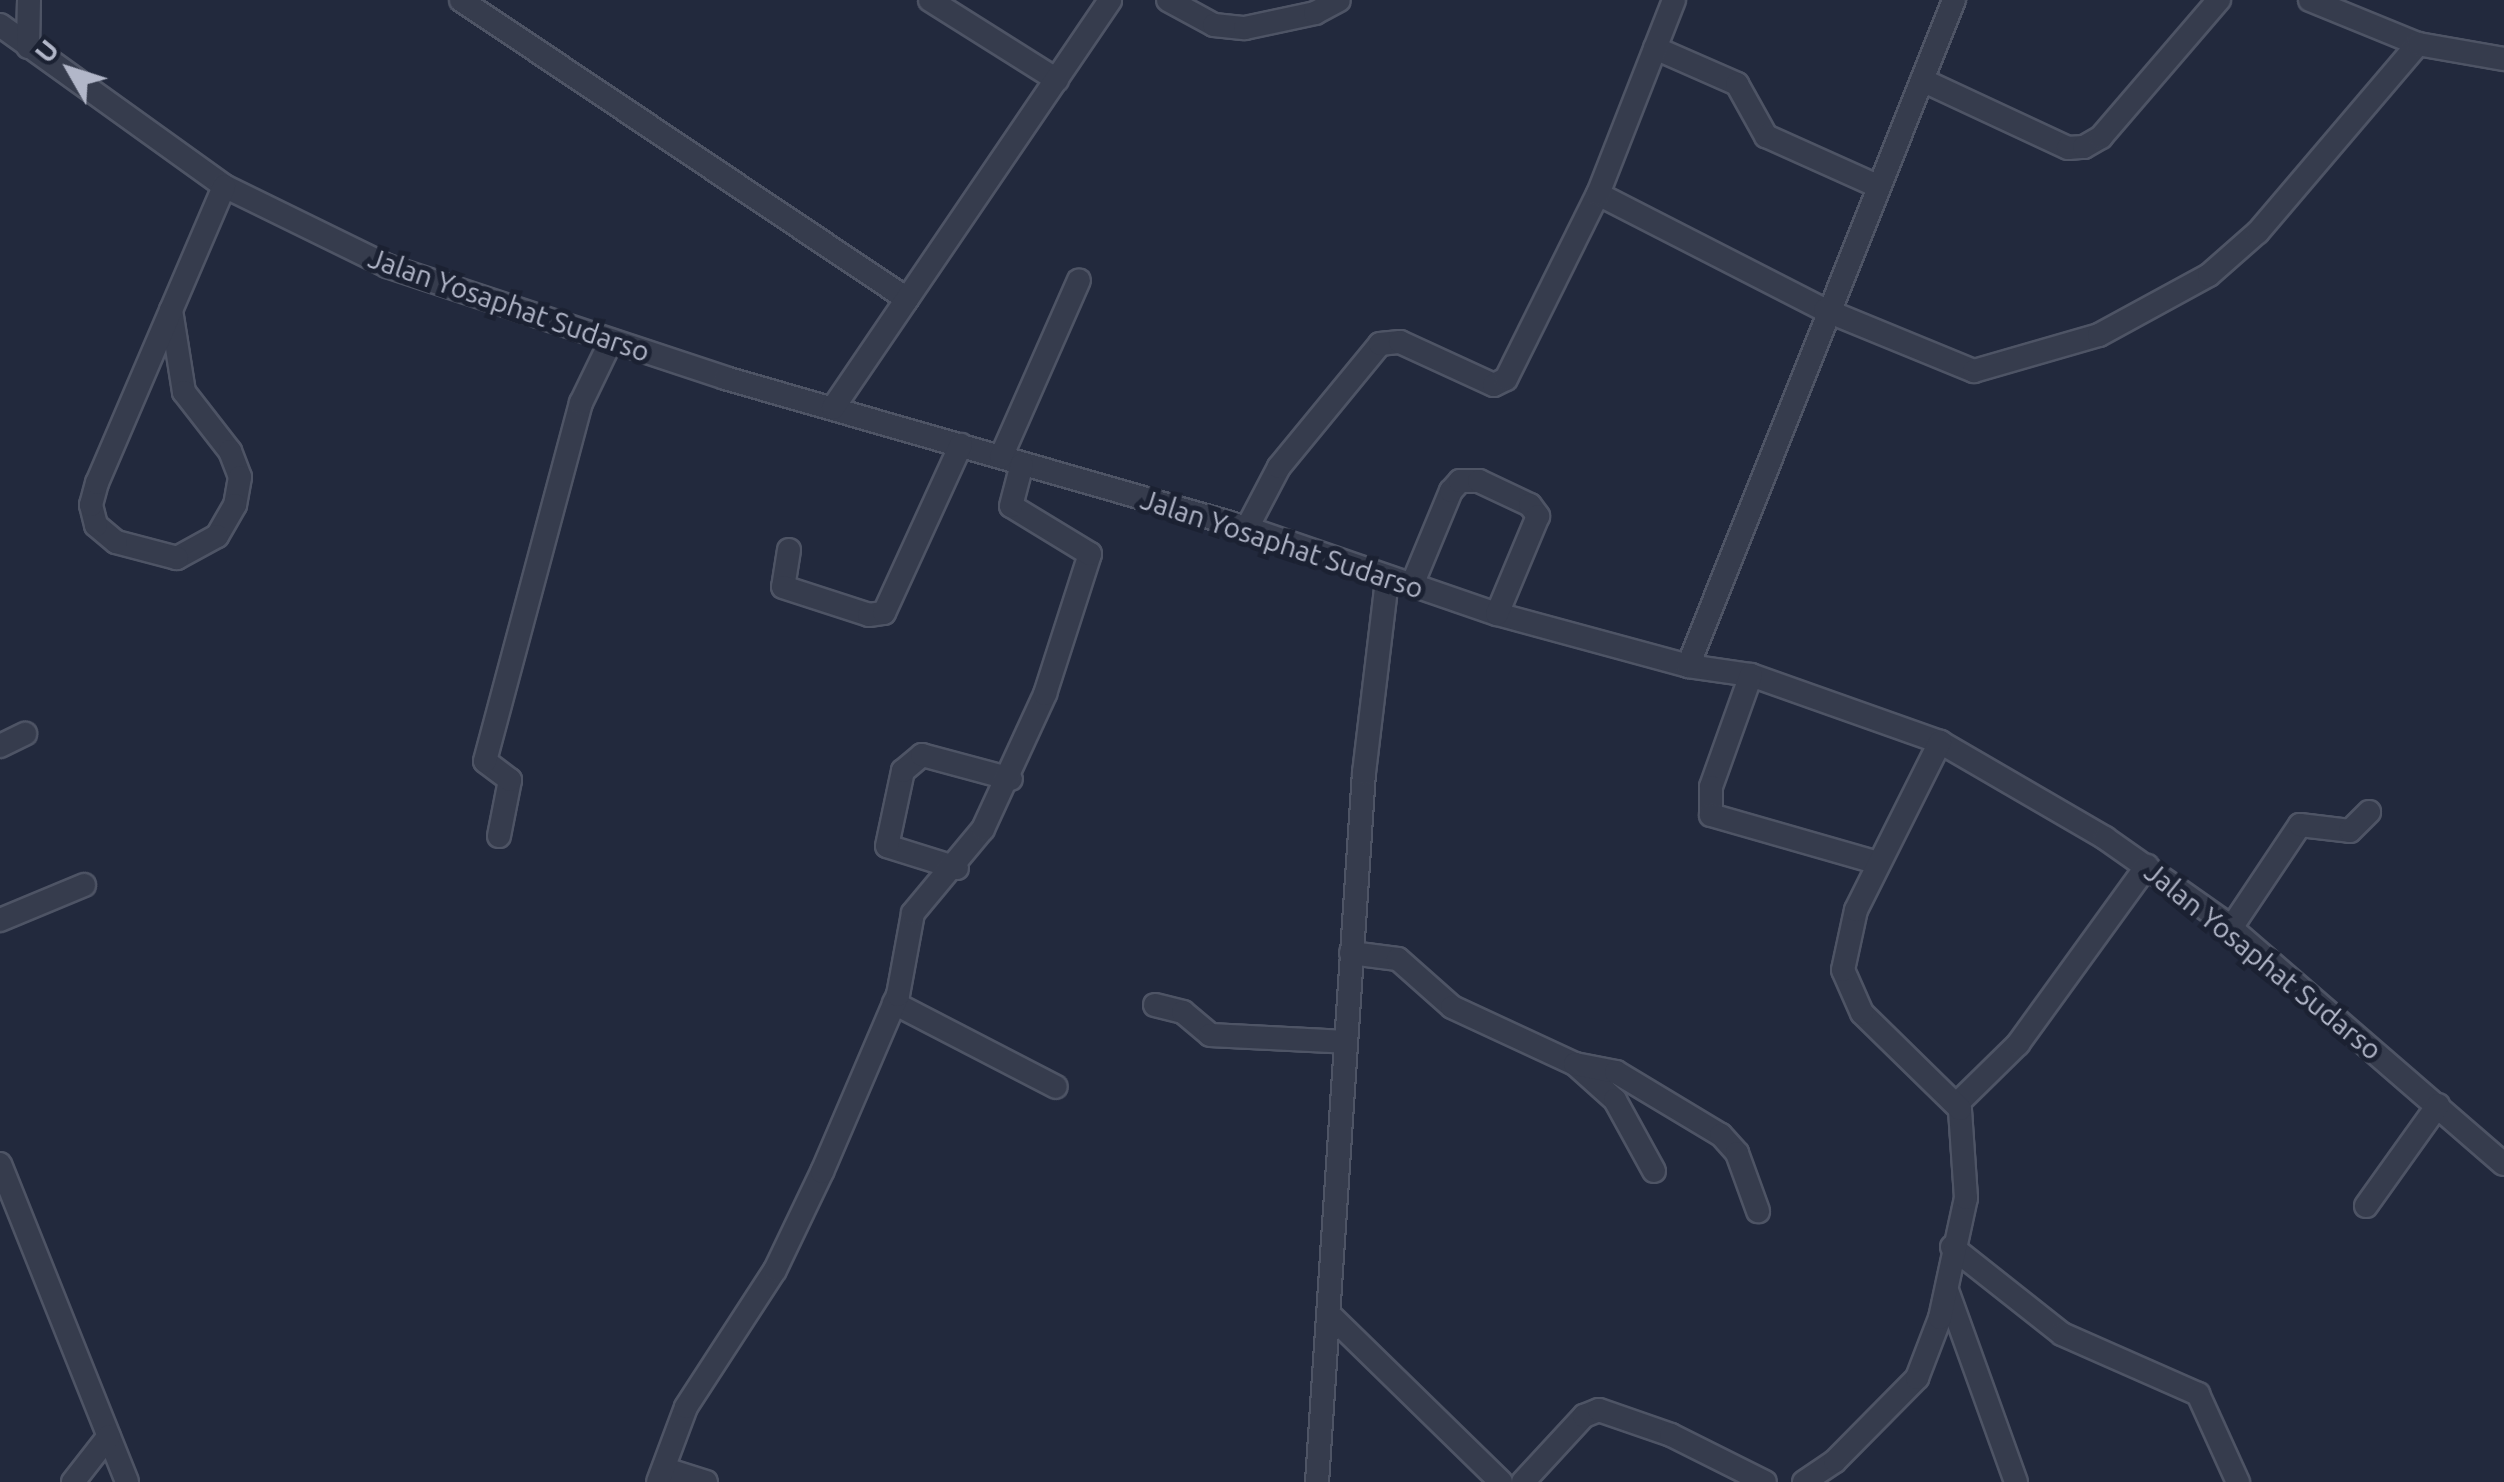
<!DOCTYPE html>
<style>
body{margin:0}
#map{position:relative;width:2504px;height:1482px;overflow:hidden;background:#22293d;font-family:Ubuntu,sans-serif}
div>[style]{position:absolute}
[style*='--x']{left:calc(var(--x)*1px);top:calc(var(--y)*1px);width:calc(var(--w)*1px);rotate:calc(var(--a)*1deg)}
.roads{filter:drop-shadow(2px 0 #4e5465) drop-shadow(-2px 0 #4e5465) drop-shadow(0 2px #4e5465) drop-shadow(0 -2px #4e5465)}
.minor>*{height:22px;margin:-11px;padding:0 11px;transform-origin:11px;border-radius:11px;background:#363c4d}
span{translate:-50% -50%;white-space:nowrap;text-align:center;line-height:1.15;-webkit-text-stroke:10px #1b2132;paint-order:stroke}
.street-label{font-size:28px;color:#b2b7c9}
.north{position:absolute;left:20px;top:20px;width:100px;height:100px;-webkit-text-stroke:8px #1b2132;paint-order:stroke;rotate:309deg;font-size:28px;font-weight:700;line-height:40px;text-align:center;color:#b2b7c9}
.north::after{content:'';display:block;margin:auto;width:35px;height:45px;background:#b2b7c9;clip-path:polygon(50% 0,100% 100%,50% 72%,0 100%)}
</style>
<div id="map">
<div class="roads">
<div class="minor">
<div style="--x:461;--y:0;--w:537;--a:33.84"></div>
<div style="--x:930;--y:0;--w:150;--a:32.2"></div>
<div style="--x:1168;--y:0;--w:52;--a:28.5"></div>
<div style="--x:1214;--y:25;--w:31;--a:6"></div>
<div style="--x:1245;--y:28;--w:72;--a:-12.1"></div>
<div style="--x:1315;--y:13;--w:27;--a:-28"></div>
<div style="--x:2310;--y:0;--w:117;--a:22.2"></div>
<div style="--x:0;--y:25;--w:276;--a:35.7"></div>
<div style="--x:224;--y:186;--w:182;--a:26.1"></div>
<div style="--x:387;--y:266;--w:356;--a:18.3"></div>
<div style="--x:725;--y:378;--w:543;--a:16.03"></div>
<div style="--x:1247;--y:528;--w:264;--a:19"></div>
<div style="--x:1497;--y:614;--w:198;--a:15.2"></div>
<div style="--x:1688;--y:666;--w:64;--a:8.1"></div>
<div style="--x:1751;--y:675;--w:201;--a:19.5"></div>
<div style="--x:1940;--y:742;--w:191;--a:30.2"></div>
<div style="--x:2105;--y:838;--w:144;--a:35.1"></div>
<div style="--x:2223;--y:921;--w:371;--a:40.9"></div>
<div style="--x:28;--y:47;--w:47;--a:-88.8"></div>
<div style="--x:1655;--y:48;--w:90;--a:23.7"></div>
<div style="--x:1737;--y:84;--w:60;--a:60.9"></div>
<div style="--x:1766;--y:136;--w:122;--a:24.2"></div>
<div style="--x:1922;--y:80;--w:161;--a:25"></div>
<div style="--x:2068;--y:148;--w:16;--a:-4"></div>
<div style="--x:2084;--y:147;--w:20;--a:-30"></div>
<div style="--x:2101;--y:137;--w:181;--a:-49.3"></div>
<div style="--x:1598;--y:194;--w:255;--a:27.1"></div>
<div style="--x:1825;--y:310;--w:161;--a:22.3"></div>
<div style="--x:1974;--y:371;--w:130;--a:-16.1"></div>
<div style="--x:2099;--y:335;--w:125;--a:-28.6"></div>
<div style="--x:2209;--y:275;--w:65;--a:-41.3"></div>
<div style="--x:2258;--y:232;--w:247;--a:-49.6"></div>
<div style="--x:2418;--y:44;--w:87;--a:9.9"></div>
<div style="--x:171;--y:310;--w:83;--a:81"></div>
<div style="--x:184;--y:392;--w:75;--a:52.1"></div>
<div style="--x:230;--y:451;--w:28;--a:69"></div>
<div style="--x:240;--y:477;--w:28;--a:100"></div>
<div style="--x:235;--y:505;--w:36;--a:120"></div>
<div style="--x:217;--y:536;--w:46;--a:151.2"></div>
<div style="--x:177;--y:558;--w:63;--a:-165.3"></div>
<div style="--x:116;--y:542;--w:26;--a:-140"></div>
<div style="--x:96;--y:525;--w:21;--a:-104"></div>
<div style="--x:91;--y:505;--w:23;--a:-75"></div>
<div style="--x:97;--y:483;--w:323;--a:-66.8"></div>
<div style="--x:833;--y:408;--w:493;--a:-55.8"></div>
<div style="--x:1001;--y:457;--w:193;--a:-66.2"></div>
<div style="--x:1247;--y:528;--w:69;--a:-62.3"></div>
<div style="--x:1279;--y:467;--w:159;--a:-50.6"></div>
<div style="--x:1380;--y:344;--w:20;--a:-6"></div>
<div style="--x:1400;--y:342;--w:103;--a:24.6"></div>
<div style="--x:1494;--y:385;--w:13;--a:-27"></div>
<div style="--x:1506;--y:379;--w:207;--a:-63.6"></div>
<div style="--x:1598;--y:194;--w:208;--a:-68.6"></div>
<div style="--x:789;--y:550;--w:37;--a:99"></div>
<div style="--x:783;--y:587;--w:90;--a:18"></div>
<div style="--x:869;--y:615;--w:15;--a:-8"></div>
<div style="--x:884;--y:613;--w:185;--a:-65.4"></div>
<div style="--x:1412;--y:585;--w:102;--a:-67.5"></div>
<div style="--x:1451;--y:491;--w:13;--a:-48"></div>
<div style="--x:1460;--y:481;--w:19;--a:0"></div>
<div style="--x:1479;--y:481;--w:56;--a:25.2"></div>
<div style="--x:1530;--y:505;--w:14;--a:54"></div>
<div style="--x:1538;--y:516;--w:106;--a:112.7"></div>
<div style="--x:1688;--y:666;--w:717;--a:-68.23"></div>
<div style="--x:1751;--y:675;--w:119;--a:109.7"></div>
<div style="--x:1711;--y:787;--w:28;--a:90"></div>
<div style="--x:1711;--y:815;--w:174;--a:16"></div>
<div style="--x:0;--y:746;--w:28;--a:-26"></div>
<div style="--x:499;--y:836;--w:57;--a:-78.9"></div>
<div style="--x:510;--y:780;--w:31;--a:-143"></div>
<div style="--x:485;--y:761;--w:371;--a:-75"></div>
<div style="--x:581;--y:403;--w:69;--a:-64.2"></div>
<div style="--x:957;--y:868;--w:73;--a:-162.6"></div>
<div style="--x:887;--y:846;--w:77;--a:-78"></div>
<div style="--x:903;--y:771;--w:25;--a:-40"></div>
<div style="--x:922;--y:755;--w:92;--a:15.1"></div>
<div style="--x:0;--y:920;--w:91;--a:-22.6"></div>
<div style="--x:2231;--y:928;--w:124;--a:-56.2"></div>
<div style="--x:2300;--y:825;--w:50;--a:6.8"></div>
<div style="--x:2350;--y:831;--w:27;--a:-45"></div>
<div style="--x:1351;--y:953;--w:47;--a:7.3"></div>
<div style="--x:1398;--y:959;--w:72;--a:41.6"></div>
<div style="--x:1452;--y:1007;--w:136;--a:24.9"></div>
<div style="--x:1575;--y:1064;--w:54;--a:42"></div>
<div style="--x:1615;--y:1100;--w:81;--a:61.2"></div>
<div style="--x:894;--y:1003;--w:182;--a:27.4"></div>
<div style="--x:1155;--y:1005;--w:29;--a:14"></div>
<div style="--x:1183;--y:1012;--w:35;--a:40"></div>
<div style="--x:1210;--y:1035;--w:136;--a:2.9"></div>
<div style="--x:1575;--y:1064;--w:42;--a:11"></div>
<div style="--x:1616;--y:1072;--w:122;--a:31"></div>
<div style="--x:1721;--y:1135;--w:24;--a:48"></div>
<div style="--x:1737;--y:1153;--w:62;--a:70.1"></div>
<div style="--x:1957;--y:1104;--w:86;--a:-44.5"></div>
<div style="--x:2018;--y:1044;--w:220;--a:-54.1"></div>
<div style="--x:0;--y:1164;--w:342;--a:68.2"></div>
<div style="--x:2366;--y:1206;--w:124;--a:-54.5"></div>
<div style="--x:1952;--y:1247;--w:140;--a:38.3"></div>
<div style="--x:2062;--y:1334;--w:149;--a:23.8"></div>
<div style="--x:2198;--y:1394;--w:97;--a:65.6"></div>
<div style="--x:1948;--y:1293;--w:201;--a:70.2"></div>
<div style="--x:1332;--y:1317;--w:236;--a:44.3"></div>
<div style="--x:665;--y:1469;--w:43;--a:17.6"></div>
<div style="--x:73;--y:1482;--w:58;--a:-52"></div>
<div style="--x:658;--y:1482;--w:80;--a:-69.5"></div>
<div style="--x:686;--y:1407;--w:163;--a:-57"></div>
<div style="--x:775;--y:1270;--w:109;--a:-64.4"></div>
<div style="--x:822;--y:1172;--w:193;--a:-66.8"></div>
<div style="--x:898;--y:995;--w:83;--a:-79.6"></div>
<div style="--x:913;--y:913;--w:109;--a:-50.2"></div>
<div style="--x:983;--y:829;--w:149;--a:-65.3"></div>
<div style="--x:1045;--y:694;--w:147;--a:-72.2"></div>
<div style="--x:1090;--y:554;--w:92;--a:-148.7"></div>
<div style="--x:1011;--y:506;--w:43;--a:-75.3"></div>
<div style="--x:1317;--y:1482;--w:711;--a:-86.21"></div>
<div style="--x:1364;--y:773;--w:194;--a:-83.2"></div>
<div style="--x:1523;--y:1482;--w:90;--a:-47.3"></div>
<div style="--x:1584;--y:1416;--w:16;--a:-22"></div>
<div style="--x:1599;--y:1410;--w:76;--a:19.1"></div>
<div style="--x:1671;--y:1435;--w:105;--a:26.6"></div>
<div style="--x:1804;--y:1482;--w:37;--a:-34"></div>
<div style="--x:1835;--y:1461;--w:117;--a:-45.3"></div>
<div style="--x:1917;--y:1378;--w:64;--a:-69"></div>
<div style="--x:1940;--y:1318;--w:123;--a:-77.8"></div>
<div style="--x:1966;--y:1198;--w:89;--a:-93.9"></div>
<div style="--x:1960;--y:1109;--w:137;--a:-135.6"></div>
<div style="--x:1862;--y:1013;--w:47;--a:-113.8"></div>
<div style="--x:1843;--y:970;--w:61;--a:-77.8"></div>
<div style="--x:1856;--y:910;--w:188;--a:-63.4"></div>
</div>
</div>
<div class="street-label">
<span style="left:509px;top:305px;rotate:19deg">Jalan Yosaphat Sudarso</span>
<span style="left:1282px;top:544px;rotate:18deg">Jalan Yosaphat Sudarso</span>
<span style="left:2263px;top:961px;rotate:39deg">Jalan Yosaphat Sudarso</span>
</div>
<div class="north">U</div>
</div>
